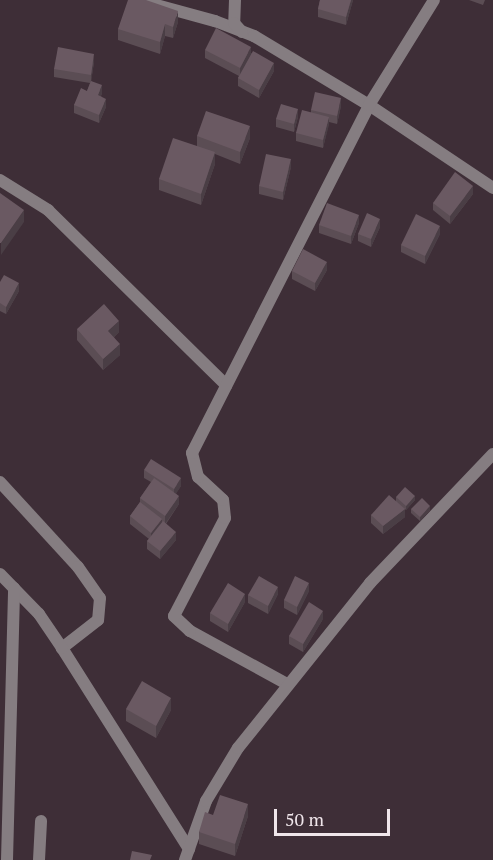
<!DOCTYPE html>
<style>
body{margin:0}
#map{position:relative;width:493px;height:860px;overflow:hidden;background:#3e2e37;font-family:"PT Serif",serif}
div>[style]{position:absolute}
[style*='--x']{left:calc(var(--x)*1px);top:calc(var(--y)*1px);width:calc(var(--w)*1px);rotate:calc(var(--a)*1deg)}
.minor>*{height:12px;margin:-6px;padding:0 6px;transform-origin:6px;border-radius:6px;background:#857d81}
.wall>*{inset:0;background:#5b4d54}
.shaded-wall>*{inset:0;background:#4a3e45}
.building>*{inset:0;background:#6a5962}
span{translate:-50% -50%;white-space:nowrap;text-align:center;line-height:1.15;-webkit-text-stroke:6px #3e2e37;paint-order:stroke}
.scale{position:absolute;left:274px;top:809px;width:116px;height:27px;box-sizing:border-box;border:3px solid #f0e6eb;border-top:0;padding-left:8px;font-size:18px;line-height:21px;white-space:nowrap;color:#f0e6eb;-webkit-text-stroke:4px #3e2e37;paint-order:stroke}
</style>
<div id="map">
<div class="minor">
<div style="--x:138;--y:0;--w:80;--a:15.3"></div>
<div style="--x:215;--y:21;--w:42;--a:21"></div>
<div style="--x:254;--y:36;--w:134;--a:31"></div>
<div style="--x:369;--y:105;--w:149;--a:33.8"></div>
<div style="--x:235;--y:0;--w:23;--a:92"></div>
<div style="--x:234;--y:23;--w:12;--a:48"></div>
<div style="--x:0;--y:180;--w:57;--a:32"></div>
<div style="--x:48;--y:210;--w:250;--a:44.5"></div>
<div style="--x:0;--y:482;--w:115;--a:47.5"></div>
<div style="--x:78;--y:567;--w:38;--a:55"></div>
<div style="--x:100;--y:598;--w:22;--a:95"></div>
<div style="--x:98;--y:620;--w:46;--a:142.1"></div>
<div style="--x:62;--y:648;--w:238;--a:57.7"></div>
<div style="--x:0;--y:574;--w:56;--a:45.7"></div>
<div style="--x:39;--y:614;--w:41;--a:55.9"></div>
<div style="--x:287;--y:684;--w:111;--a:-151.3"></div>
<div style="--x:190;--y:631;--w:22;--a:-137"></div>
<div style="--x:174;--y:616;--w:110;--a:-62.5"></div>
<div style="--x:225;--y:518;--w:18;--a:-96"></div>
<div style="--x:223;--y:500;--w:34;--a:-137"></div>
<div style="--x:198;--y:477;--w:25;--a:-104"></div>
<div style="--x:192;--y:453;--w:390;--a:-63"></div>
<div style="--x:369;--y:105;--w:123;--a:-58.2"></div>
<div style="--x:7;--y:860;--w:272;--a:-88.5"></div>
<div style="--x:39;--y:860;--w:39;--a:-87"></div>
<div style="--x:185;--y:860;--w:63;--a:-70.4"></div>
<div style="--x:206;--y:801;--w:62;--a:-58.9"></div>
<div style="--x:238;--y:748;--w:211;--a:-51.3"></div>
<div style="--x:370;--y:583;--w:178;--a:-46.4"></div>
</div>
<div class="wall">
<div style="clip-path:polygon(320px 0,353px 0,346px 25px,318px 17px,318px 9px)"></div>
<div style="clip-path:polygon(469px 0,485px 0,483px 5px)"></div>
<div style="clip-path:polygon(178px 22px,173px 38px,165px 36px,160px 54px,118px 40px,118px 29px)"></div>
<div style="clip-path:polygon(205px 50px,251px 53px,274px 71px,259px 98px,238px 86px,238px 78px,239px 76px,205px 58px)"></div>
<div style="clip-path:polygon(94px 62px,91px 81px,102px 93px,101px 96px,106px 107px,99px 123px,74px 113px,74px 105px,87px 91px,90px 83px,54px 77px,54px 69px)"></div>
<div style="clip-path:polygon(341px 106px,337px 124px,329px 122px,323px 148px,296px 141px,296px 133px,311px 113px,311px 110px)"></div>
<div style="clip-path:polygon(298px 117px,294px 132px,276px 127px,276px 119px)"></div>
<div style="clip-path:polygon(197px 136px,250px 138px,240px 164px,215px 154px,215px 164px,201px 205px,159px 190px,159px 179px,197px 146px)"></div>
<div style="clip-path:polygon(291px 167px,283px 200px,259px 194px,259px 186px)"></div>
<div style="clip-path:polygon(473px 194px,450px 224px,433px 210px,433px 203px)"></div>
<div style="clip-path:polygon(359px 223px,351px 244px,319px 233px,319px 225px)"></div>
<div style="clip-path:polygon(380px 227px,371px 247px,358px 241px,358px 234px)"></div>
<div style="clip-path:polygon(440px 234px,425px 264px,401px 252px,401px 245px)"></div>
<div style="clip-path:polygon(327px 270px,315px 291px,292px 279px,292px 271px)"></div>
<div style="clip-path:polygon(0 282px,19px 291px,6px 314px,0 311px)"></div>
<div style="clip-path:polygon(77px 329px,119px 332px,114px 337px,120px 355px,103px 370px,77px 340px)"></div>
<div style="clip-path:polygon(144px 470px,181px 486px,176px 493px,179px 504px,166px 524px,176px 540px,160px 559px,147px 549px,147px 541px,149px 539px,130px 524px,130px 516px,140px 502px,140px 498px,151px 482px,144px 478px)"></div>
<div style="clip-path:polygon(396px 497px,415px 500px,406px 510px,405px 509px,405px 517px,383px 534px,371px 523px,371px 515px,396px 501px)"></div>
<div style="clip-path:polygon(411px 509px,430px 510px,420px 521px,411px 513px)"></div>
<div style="clip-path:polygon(309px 591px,297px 615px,284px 608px,284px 600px)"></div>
<div style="clip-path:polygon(278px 594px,268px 614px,248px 603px,248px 595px)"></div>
<div style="clip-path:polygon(245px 602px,228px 632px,210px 621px,210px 613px)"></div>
<div style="clip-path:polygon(323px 619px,303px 652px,289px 644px,289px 636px)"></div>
<div style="clip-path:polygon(126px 709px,171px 710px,156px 738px,126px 721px)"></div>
<div style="clip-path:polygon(213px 815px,248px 816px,235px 856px,199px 844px,199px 832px)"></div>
</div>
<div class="shaded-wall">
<div style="clip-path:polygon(351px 0,353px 0,346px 25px,346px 17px)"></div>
<div style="clip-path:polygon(178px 11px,178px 22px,173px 38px,173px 27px)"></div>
<div style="clip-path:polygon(165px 24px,165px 36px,160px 54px,160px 42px)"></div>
<div style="clip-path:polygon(251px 47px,251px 55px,240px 76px,240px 68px)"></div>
<div style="clip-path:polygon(94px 54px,94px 62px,91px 83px,91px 75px)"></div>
<div style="clip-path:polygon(274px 63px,274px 71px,259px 98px,259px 90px)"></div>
<div style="clip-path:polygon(102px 85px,102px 93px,98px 103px,98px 95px)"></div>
<div style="clip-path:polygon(341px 98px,341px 106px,337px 124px,337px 116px)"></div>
<div style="clip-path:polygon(106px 99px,106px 107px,99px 123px,99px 115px)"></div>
<div style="clip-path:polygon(298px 109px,298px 117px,294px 132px,294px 124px)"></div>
<div style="clip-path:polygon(329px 117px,329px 125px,323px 148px,323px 140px)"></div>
<div style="clip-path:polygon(250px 126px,250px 138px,240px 164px,240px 152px)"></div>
<div style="clip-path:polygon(215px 152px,215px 164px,201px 205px,201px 194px)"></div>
<div style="clip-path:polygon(291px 159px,291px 167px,283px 200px,283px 192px)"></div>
<div style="clip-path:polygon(473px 186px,473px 194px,450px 224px,450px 216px)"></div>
<div style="clip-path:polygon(24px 210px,24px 222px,1px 255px,1px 243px)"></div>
<div style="clip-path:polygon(359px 215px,359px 223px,351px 244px,351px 236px)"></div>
<div style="clip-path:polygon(380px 219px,380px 227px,371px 247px,371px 239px)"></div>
<div style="clip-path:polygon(440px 226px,440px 234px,425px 264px,425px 256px)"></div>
<div style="clip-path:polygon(327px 262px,327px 270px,315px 291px,315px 283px)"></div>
<div style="clip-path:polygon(19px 283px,19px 291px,6px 314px,6px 307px)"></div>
<div style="clip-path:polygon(119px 321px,119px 332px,108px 342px,108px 331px)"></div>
<div style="clip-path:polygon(120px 344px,120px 355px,103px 370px,103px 359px)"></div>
<div style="clip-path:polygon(181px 478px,181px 486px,174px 497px,174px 489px)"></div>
<div style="clip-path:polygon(179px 496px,179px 504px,165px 524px,165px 516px)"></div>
<div style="clip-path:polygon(415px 496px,415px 500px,406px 510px,406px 506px)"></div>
<div style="clip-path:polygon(430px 506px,430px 510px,420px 521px,420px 517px)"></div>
<div style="clip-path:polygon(405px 509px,405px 517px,383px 534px,383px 526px)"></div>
<div style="clip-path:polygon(162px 519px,162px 527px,151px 541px,151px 533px)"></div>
<div style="clip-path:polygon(176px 532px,176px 540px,160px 559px,160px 551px)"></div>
<div style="clip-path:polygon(309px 583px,309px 591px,297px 615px,297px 607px)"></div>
<div style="clip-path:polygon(278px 587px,278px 594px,268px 614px,268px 606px)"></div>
<div style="clip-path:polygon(245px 594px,245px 602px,228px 632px,228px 624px)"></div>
<div style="clip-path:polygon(323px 611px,323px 619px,303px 652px,303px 644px)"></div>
<div style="clip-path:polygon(171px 698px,171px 710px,156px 738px,156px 726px)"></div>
<div style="clip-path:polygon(248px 804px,248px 816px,235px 856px,235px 844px)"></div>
</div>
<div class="building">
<div style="clip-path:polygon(128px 0,146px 0,178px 11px,173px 27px,165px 24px,160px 42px,118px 29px)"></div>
<div style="clip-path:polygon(320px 0,351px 0,346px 17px,318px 9px)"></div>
<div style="clip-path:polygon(216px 28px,251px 47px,240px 68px,205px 50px)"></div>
<div style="clip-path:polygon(58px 47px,94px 54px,91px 75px,54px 69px)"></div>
<div style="clip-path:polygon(253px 51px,274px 63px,259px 90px,238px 78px)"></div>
<div style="clip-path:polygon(91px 81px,102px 85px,98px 95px,106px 99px,99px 115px,74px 105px,81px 88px,87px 91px)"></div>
<div style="clip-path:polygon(315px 92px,341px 98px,337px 116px,311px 110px)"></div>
<div style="clip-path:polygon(281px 104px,298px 109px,294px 124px,276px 119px)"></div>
<div style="clip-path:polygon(302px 110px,329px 117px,323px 140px,296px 133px)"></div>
<div style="clip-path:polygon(206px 111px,250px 126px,240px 152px,197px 136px)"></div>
<div style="clip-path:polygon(173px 138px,215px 152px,201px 194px,159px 179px)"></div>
<div style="clip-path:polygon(266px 154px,291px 159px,283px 192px,259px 186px)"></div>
<div style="clip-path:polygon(455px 172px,473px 186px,450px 216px,433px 203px)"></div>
<div style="clip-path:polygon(0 193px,24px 210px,1px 243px,0 243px)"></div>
<div style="clip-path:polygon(327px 203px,359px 215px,351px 236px,319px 225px)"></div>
<div style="clip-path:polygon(367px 213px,380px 219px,371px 239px,358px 234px)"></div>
<div style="clip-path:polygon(416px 214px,440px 226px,425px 256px,401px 245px)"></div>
<div style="clip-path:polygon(303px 249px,327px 262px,315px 283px,292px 271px)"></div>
<div style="clip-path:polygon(4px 275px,19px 283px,6px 307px,0 303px,0 282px)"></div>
<div style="clip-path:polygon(104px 304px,119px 321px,108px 331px,120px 344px,103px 359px,77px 329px)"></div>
<div style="clip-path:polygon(151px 459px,181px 478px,174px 489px,144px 470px)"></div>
<div style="clip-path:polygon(154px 478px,179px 496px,165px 516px,140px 498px)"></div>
<div style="clip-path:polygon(405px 487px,415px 496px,406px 506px,396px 497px)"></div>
<div style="clip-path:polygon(389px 495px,405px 509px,383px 526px,371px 515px)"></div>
<div style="clip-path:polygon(422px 498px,430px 506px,420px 517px,411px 509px)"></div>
<div style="clip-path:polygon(140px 502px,162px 519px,151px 533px,130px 516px)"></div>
<div style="clip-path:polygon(163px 521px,176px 532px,160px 551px,147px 541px)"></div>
<div style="clip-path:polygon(259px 576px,278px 587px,268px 606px,248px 595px)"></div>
<div style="clip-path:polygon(295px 576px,309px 583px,297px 607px,284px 600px)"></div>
<div style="clip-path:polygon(228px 583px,245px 594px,228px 624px,210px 613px)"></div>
<div style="clip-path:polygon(309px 602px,323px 611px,303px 644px,289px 636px)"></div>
<div style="clip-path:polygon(142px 681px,171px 698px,156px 726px,126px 709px)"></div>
<div style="clip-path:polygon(220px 795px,248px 804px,235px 844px,199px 832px,205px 812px,213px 815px)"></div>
<div style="clip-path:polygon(132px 851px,152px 855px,150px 860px,130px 860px)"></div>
</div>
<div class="scale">50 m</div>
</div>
